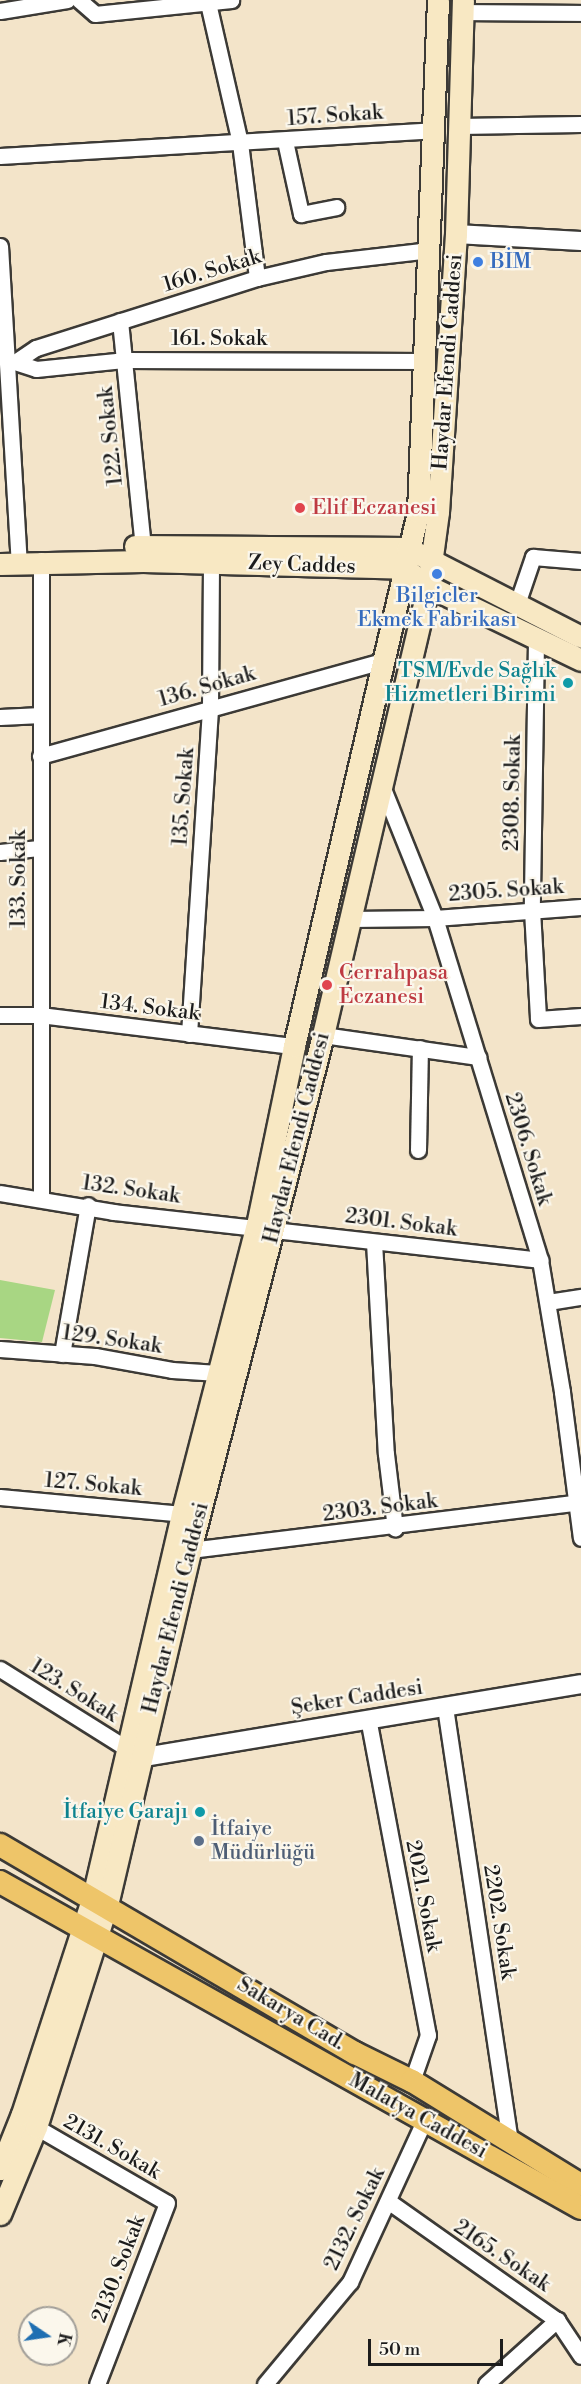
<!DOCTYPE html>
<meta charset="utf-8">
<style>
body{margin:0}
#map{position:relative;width:581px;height:2384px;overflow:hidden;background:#f3e4c9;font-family:"Libre Bodoni",serif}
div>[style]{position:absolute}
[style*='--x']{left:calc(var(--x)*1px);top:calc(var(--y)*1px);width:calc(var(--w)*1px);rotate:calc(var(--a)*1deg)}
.green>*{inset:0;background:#a8d683}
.roads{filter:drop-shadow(2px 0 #3c3a36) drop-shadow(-2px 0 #3c3a36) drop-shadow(0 2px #3c3a36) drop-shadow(0 -2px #3c3a36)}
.minor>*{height:15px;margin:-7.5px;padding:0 7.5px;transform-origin:7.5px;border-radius:7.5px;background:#fff}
.tertiary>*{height:18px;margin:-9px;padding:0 9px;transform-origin:9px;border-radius:9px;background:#fff}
.secondary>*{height:21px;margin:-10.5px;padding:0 10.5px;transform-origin:10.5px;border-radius:10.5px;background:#f8e8c3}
.primary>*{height:22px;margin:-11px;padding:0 11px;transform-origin:11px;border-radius:11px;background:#eec569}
.dots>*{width:16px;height:16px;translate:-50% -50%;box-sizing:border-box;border:3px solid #fbf7ec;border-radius:50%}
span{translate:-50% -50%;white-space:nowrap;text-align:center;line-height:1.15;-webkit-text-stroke:4.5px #fbf7ec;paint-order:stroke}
.street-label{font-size:21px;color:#1c1c1c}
.shop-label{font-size:21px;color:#366cbe}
.left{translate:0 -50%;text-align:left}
.health-label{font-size:21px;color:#be3a42}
.culture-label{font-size:21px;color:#0d838f}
.right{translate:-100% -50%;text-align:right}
.service-label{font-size:21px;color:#4e5e75}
.north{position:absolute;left:18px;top:2306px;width:60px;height:60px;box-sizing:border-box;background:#fbf7ec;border:2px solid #a29f99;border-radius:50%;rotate:103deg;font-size:16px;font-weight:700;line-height:24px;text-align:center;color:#1c1c1c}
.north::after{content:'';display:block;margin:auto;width:21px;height:27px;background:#1f6fb2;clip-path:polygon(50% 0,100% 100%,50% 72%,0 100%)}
.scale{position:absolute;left:368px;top:2339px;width:135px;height:27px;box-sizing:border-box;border:3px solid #1c1c1c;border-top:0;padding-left:8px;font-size:18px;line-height:21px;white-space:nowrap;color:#1c1c1c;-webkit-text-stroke:4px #fbf7ec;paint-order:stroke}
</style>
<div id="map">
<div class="green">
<div style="clip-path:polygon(0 1280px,55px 1290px,42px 1342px,0 1338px)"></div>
</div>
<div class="roads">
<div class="minor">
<div style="--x:79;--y:0;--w:21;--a:41"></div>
<div style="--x:95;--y:14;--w:137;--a:-5.9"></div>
<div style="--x:208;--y:3;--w:144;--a:77.1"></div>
<div style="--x:240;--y:143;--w:136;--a:82.8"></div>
<div style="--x:0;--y:11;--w:68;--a:-9.3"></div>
<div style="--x:463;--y:12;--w:118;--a:0.5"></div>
<div style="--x:459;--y:126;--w:122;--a:-0.9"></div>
<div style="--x:285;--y:141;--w:75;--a:77.6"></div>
<div style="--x:301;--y:214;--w:36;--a:-11"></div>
<div style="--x:0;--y:156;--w:434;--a:-3.4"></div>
<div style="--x:0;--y:246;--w:317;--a:86.6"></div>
<div style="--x:120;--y:321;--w:226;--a:84.2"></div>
<div style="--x:15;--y:362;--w:25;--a:-34"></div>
<div style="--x:36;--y:348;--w:232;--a:-17.6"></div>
<div style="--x:257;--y:278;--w:71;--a:-13.1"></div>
<div style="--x:326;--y:262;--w:105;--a:-6.6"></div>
<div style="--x:15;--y:362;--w:22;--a:18"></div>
<div style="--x:36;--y:369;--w:88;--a:-5.8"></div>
<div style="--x:124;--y:360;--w:302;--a:0.2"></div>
<div style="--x:41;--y:560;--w:637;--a:90"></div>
<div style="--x:517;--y:604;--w:50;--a:-71.2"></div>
<div style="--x:533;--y:557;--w:48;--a:4.8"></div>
<div style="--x:536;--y:641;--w:269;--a:90.9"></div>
<div style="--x:532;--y:910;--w:109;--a:86.8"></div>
<div style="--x:538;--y:1019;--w:43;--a:-4"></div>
<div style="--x:0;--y:717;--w:41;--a:-2.8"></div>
<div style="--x:40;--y:756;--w:358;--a:-15.5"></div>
<div style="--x:382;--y:786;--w:142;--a:68.1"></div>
<div style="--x:435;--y:918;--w:358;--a:72.9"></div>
<div style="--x:540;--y:1260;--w:134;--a:80.5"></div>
<div style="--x:562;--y:1392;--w:147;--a:82.6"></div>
<div style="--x:0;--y:852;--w:39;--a:-6"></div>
<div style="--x:350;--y:919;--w:85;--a:-0.7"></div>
<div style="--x:435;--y:918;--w:146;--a:-4.3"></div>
<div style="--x:0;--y:1015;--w:40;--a:0"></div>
<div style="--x:40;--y:1015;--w:256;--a:7"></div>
<div style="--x:189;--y:1034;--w:328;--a:-86.3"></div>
<div style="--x:210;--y:707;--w:145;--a:-89.6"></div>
<div style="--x:323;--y:1035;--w:157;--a:8.1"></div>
<div style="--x:418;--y:1150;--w:102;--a:-88.9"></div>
<div style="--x:0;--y:1193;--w:115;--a:9.5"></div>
<div style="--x:113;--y:1212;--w:430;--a:6.4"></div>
<div style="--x:374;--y:1242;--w:212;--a:86.8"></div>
<div style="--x:386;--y:1454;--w:75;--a:83.1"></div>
<div style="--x:548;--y:1302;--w:33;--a:-9"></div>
<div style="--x:0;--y:1349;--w:95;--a:4.2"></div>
<div style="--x:95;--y:1356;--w:78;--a:10.3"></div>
<div style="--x:172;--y:1370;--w:46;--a:3.7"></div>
<div style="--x:62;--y:1354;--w:151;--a:-80.1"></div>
<div style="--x:0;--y:1497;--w:183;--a:5.3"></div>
<div style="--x:190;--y:1550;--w:388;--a:-7"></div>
<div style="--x:0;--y:1669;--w:149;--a:32.1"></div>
<div style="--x:445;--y:1707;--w:442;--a:81.5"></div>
<div style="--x:368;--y:1718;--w:323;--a:79.3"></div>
<div style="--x:428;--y:2035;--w:49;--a:109.2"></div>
<div style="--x:36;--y:2127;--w:151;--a:30.1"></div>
<div style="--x:167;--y:2203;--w:194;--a:111.1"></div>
<div style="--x:388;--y:2201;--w:207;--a:35.2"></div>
<div style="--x:557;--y:2320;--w:43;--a:56.3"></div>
<div style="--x:265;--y:2384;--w:133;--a:-50.2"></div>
<div style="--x:350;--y:2282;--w:179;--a:-65.3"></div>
<div style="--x:486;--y:2384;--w:96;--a:-42"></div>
</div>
<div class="tertiary">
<div style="--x:456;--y:234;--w:125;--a:3.2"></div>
<div style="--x:139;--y:1758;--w:448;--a:-9.5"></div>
</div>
<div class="secondary">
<div style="--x:135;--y:546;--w:272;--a:0.4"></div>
<div style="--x:407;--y:548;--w:195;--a:27.1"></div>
<div style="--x:0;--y:564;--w:143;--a:-1.2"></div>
<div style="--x:143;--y:561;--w:261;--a:1.5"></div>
<div style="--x:404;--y:568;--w:30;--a:37"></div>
<div style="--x:428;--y:586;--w:170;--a:25.8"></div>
<div style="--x:0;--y:2169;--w:59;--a:-68.2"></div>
<div style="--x:22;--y:2114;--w:228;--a:-71.9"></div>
<div style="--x:93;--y:1897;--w:393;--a:-76.9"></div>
<div style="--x:182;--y:1514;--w:299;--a:-75.5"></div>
<div style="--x:257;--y:1225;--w:183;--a:-78.3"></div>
<div style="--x:294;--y:1046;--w:548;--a:-76.93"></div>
<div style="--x:418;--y:512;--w:512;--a:-87.76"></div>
<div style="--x:0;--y:2214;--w:94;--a:-67.5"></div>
<div style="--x:36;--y:2127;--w:233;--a:-72.3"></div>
<div style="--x:107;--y:1905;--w:365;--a:-76.8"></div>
<div style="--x:190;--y:1550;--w:532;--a:-75.52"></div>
<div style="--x:323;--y:1035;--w:461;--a:-76.8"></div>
<div style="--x:428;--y:586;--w:75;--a:-82.3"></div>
<div style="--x:438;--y:512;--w:279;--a:-86.3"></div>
<div style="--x:456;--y:234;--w:234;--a:-88.3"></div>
</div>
<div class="primary">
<div style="--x:0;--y:1845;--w:411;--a:30.4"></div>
<div style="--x:355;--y:2053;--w:64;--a:26.2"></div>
<div style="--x:412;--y:2081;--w:198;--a:31.6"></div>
<div style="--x:0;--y:1882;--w:666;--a:29.3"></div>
</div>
</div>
<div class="dots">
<div style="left:478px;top:262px;background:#3f7fe0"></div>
<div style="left:300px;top:508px;background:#e0444e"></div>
<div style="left:437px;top:574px;background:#3f7fe0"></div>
<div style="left:568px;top:683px;background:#0f9aa8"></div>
<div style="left:327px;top:985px;background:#e0444e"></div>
<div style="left:200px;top:1812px;background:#0f9aa8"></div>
<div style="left:199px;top:1841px;background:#5c6f8a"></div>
</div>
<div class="street-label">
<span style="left:335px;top:116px;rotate:-4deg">157. Sokak</span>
<span style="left:212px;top:271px;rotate:-17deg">160. Sokak</span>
<span style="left:219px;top:339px">161. Sokak</span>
<span style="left:448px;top:362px;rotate:-86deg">Haydar Efendi Caddesi</span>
<span style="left:111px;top:436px;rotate:-96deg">122. Sokak</span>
<span style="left:302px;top:565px;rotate:2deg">Zey Caddes</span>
<span style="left:207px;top:687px;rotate:-16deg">136. Sokak</span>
<span style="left:513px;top:793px;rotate:-89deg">2308. Sokak</span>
<span style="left:184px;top:797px;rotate:-86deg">135. Sokak</span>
<span style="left:19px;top:879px;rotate:-90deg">133. Sokak</span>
<span style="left:506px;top:891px;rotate:-4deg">2305. Sokak</span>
<span style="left:150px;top:1008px;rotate:7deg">134. Sokak</span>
<span style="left:297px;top:1138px;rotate:-76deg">Haydar Efendi Caddesi</span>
<span style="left:528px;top:1149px;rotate:73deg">2306. Sokak</span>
<span style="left:131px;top:1190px;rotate:8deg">132. Sokak</span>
<span style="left:401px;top:1223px;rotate:7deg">2301. Sokak</span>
<span style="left:112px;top:1340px;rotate:8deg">129. Sokak</span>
<span style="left:93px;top:1485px;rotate:5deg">127. Sokak</span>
<span style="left:380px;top:1508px;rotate:-7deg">2303. Sokak</span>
<span style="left:176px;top:1608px;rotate:-76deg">Haydar Efendi Caddesi</span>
<span style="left:74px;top:1691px;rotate:32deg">123. Sokak</span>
<span style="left:357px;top:1698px;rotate:-9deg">Şeker Caddesi</span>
<span style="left:423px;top:1896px;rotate:79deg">2021. Sokak</span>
<span style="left:499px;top:1922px;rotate:81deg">2202. Sokak</span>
<span style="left:291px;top:2014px;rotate:31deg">Sakarya Cad.</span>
<span style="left:418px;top:2116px;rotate:29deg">Malatya Caddesi</span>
<span style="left:112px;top:2147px;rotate:30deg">2131. Sokak</span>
<span style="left:355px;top:2219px;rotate:-64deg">2132. Sokak</span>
<span style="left:502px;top:2256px;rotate:34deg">2165. Sokak</span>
<span style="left:119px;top:2269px;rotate:-69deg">2130. Sokak</span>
</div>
<div class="shop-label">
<span class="left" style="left:490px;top:262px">BİM</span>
<span style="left:437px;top:608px">Bilgicler<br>Ekmek Fabrikası</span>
</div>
<div class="health-label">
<span class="left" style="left:312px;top:508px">Elif Eczanesi</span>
<span class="left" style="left:339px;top:985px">Cerrahpasa<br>Eczanesi</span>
</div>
<div class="culture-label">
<span class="right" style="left:556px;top:683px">TSM/Evde Sağlık<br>Hizmetleri Birimi</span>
<span class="right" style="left:188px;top:1812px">İtfaiye Garajı</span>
</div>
<div class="service-label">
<span class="left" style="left:211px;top:1841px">İtfaiye<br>Müdürlüğü</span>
</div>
<div class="north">K</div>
<div class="scale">50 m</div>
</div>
